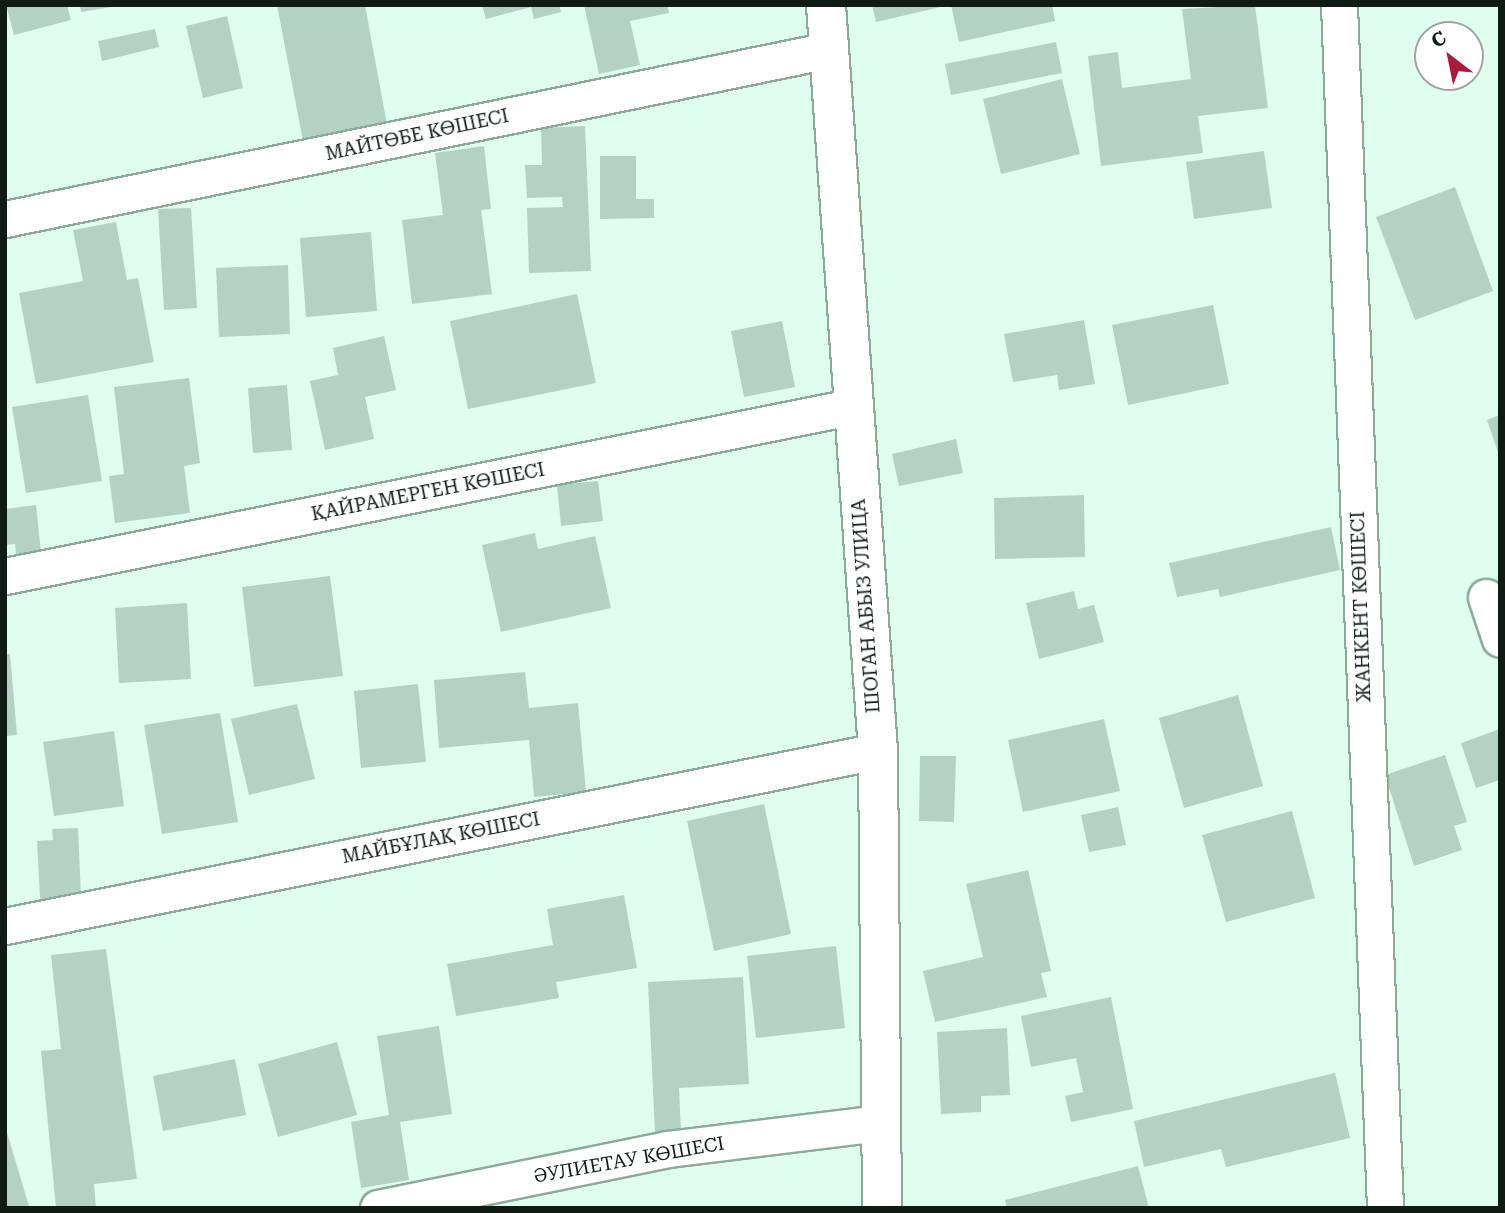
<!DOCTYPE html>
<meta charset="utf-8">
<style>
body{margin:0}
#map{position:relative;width:1505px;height:1213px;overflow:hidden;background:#dffeef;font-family:"Roboto Serif",serif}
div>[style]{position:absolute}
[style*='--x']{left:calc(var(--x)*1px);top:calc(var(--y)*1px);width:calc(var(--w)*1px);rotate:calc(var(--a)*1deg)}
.building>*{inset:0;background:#b4d2c3}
.roads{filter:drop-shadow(2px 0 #8ca99a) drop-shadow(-2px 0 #8ca99a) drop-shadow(0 2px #8ca99a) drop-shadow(0 -2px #8ca99a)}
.street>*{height:35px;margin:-17.5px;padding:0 17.5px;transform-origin:17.5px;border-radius:17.5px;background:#fff}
.secondary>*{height:38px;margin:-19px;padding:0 19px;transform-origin:19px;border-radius:19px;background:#fff}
span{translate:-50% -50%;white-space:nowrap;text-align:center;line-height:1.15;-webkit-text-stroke:6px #fff;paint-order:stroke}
.street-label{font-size:19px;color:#101b16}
.frame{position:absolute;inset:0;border:7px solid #101b16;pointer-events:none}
.north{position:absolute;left:1414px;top:21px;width:70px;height:70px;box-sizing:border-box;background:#fff;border:2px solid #9fa4a2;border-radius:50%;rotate:328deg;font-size:19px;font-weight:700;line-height:28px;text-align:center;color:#101b16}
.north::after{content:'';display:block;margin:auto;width:24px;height:32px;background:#ae1940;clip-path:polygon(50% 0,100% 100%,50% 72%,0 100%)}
</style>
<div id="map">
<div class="building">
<div style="clip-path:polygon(6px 5px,67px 5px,71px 20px,14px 35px)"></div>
<div style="clip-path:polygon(80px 5px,111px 5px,111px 7px,81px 12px)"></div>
<div style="clip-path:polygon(277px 5px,365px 5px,387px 125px,303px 141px)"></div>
<div style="clip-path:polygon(482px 5px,559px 5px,561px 12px,534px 19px,531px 7px,486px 19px)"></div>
<div style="clip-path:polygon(584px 5px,667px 5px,669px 13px,630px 21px,640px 65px,599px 74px)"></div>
<div style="clip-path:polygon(872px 5px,945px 5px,945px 6px,876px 22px)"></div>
<div style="clip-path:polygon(951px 5px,1052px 5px,1055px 21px,959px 42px)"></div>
<div style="clip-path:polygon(1255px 5px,1268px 108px,1198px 116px,1203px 153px,1101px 166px,1088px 56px,1118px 52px,1122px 88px,1191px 79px,1182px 9px)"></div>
<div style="clip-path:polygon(227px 16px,243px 88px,203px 98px,186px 26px)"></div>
<div style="clip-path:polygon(155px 29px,159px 47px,102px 61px,98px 41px)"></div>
<div style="clip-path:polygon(1056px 42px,1062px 73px,951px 95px,945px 64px)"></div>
<div style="clip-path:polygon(1062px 79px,1080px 154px,1001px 174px,983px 99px)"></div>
<div style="clip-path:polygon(585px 126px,591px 271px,529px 273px,527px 208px,563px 207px,562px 197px,527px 198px,525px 165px,542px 165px,541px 128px)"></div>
<div style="clip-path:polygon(484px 146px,491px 209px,481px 210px,492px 294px,412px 304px,402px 220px,443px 215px,435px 153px)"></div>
<div style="clip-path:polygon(1264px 151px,1272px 208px,1194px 219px,1186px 162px)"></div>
<div style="clip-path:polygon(600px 156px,636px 156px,636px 199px,654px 199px,654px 218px,600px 219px)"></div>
<div style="clip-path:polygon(1455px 187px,1493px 291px,1415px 320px,1376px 217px)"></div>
<div style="clip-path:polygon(191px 208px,197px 308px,164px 310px,158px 209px)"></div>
<div style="clip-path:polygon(116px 222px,127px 280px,138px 278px,154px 362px,36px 384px,19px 293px,83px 281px,73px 230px)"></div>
<div style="clip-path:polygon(371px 232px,377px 311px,306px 317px,300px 238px)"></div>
<div style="clip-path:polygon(288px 265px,290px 334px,219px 337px,216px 268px)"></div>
<div style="clip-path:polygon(577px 294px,596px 383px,468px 409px,450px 321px)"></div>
<div style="clip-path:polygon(1213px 305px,1229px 384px,1128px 405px,1112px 325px)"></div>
<div style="clip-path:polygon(1084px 320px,1095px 384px,1059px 390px,1057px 375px,1013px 382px,1004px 334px)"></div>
<div style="clip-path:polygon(782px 321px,795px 387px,744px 397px,731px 331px)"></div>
<div style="clip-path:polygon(384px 336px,396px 390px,365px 397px,374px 439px,325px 450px,310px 381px,338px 375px,333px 348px)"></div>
<div style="clip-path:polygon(189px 378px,200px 463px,184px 466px,190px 513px,115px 523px,109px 476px,124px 474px,114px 387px)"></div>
<div style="clip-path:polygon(287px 385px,292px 450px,253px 453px,248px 388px)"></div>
<div style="clip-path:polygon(88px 395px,102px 481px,26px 493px,12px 407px)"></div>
<div style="clip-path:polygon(1500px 415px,1500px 455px,1499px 455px,1487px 420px)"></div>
<div style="clip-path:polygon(956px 439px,963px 473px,899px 486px,892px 454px)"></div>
<div style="clip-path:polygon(598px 481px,603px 521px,561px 526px,557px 485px)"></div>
<div style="clip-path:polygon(1084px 495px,1085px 557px,995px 559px,994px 498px)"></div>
<div style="clip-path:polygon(36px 505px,41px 552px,16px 554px,15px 544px,5px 545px,5px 509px)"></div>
<div style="clip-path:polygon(1331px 527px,1340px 570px,1220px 597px,1218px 589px,1177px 597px,1169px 563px)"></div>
<div style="clip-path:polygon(535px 533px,538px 549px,595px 536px,611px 608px,501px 632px,482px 545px)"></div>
<div style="clip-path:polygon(330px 576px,343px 676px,254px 687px,242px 587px)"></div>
<div style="clip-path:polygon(1074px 591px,1078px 609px,1094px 605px,1104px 642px,1039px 659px,1026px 603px)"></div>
<div style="clip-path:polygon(187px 603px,191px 679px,119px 683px,115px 608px)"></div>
<div style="clip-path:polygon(5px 654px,10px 654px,17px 735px,5px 736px)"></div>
<div style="clip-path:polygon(525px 672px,529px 708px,578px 703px,586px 792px,534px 797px,529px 740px,439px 748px,434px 680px)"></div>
<div style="clip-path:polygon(418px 684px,426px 762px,361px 768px,354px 691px)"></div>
<div style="clip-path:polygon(1238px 695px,1263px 786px,1184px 808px,1159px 718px)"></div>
<div style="clip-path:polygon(297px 704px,315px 779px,249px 795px,231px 719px)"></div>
<div style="clip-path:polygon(220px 713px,238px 822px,162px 834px,144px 725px)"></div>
<div style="clip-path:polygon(1104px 719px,1120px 791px,1023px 812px,1008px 740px)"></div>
<div style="clip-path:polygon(1500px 729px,1500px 780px,1476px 788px,1461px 743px)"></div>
<div style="clip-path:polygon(114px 731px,124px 806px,54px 816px,43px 742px)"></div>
<div style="clip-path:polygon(1445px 755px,1467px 822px,1454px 826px,1462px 850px,1414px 866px,1385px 775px)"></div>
<div style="clip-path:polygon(920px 756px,956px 756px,954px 822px,919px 821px)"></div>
<div style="clip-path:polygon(764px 804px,791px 934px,714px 951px,687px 821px)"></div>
<div style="clip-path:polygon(1118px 807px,1126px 845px,1089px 852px,1081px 815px)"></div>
<div style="clip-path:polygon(1292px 811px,1315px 898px,1226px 922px,1202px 835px)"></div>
<div style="clip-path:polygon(78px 828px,81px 896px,40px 899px,37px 841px,53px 840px,52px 829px)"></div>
<div style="clip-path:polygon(1028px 870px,1051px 971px,1041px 973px,1047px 997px,935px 1022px,923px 971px,983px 957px,966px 884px)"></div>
<div style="clip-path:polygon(624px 895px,637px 968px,556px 982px,559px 998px,456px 1016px,447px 964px,553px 945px,547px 909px)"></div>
<div style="clip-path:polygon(836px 946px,845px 1028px,756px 1038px,747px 956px)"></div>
<div style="clip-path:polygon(106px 949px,137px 1179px,94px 1184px,96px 1208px,56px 1208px,41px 1051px,61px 1049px,51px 955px)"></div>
<div style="clip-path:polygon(743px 977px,749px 1084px,679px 1088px,681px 1131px,655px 1133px,648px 982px)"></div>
<div style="clip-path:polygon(1111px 997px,1133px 1109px,1071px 1122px,1065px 1096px,1083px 1092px,1076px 1058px,1031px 1067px,1021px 1016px)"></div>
<div style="clip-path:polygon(439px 1026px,452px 1114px,400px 1122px,409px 1180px,361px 1188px,351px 1122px,389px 1115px,377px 1036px)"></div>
<div style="clip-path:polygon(1007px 1028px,1010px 1095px,981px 1096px,981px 1112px,941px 1114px,937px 1032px)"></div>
<div style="clip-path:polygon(337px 1042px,357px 1115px,278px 1137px,258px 1064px)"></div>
<div style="clip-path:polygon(235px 1059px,246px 1115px,163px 1131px,153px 1076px)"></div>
<div style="clip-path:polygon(1335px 1073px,1350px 1138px,1226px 1167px,1221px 1149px,1144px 1167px,1134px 1121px)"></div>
<div style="clip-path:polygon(5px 1126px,29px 1206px,24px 1208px,5px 1208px)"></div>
<div style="clip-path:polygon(1138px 1166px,1149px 1208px,1007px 1208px,1005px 1200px)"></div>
</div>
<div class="roads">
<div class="street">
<div style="--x:1339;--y:5;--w:1204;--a:87.81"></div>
<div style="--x:5;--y:219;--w:841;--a:-11.59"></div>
<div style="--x:5;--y:576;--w:863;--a:-11.3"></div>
<div style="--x:1486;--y:597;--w:44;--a:71.6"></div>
<div style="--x:5;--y:926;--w:890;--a:-11.34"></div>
<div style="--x:378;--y:1208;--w:296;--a:-11.5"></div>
<div style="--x:668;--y:1149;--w:215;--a:-7"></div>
</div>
<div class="secondary">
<div style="--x:826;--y:5;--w:748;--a:86.01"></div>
<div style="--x:878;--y:751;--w:457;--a:89.5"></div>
</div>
</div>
<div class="street-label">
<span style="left:417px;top:135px;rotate:-12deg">МАЙТӨБЕ КӨШЕСІ</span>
<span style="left:428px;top:492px;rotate:-11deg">ҚАЙРАМЕРГЕН КӨШЕСІ</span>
<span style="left:866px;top:606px;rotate:-94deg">ШОГАН АБЫЗ УЛИЦА</span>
<span style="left:1361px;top:607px;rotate:-92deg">ЖАНКЕНТ КӨШЕСІ</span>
<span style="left:441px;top:838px;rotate:-11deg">МАЙБҰЛАҚ КӨШЕСІ</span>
<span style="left:629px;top:1160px;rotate:-10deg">ӘУЛИЕТАУ КӨШЕСІ</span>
</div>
<div class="frame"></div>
<div class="north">С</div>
</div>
